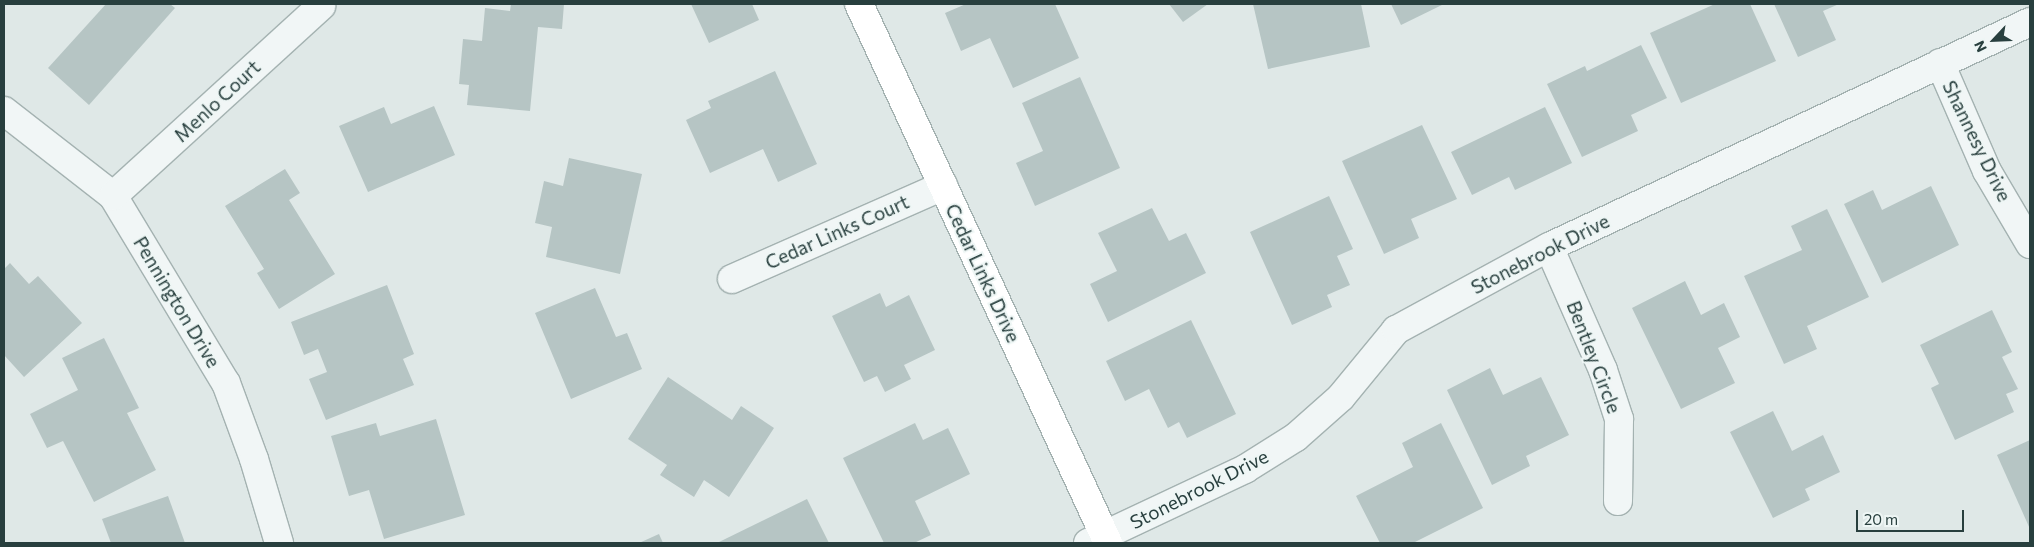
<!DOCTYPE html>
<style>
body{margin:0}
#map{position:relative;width:2034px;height:547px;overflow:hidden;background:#dfe8e7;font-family:Commissioner,sans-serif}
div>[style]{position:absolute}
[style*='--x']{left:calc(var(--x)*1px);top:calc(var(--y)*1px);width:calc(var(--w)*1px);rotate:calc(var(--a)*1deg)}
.building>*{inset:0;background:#b6c5c4}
.roads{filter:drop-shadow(1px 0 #a4b2b1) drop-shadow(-1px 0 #a4b2b1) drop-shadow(0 1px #a4b2b1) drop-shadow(0 -1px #a4b2b1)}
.street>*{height:28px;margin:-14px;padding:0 14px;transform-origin:14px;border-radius:14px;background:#f1f6f6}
.secondary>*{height:28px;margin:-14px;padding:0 14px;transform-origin:14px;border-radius:14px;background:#fff}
span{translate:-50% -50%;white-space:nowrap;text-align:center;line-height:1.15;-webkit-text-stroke:4px #eef6f5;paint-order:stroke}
.street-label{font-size:19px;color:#283f3e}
.frame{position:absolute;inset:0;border:5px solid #283f3e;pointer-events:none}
.north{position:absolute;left:1969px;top:15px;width:50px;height:50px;-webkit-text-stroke:4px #eef6f5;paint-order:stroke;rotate:245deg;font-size:14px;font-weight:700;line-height:20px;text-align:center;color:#283f3e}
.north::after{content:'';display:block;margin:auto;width:18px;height:22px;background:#283f3e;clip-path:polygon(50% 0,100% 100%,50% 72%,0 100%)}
.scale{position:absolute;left:1856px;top:510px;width:108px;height:22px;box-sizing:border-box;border:2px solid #283f3e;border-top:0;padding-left:6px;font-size:15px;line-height:18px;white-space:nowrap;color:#283f3e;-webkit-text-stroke:4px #eef6f5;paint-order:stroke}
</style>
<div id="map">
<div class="building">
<div style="clip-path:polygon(106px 4px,170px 4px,175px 8px,89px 105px,48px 68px)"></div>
<div style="clip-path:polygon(511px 4px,564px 4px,562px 29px,538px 27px,530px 111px,467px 105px,469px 85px,459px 84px,463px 39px,482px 41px,485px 8px,510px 11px)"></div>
<div style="clip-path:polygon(691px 4px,752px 4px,759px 20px,709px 43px)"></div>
<div style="clip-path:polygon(966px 4px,1055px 4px,1079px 58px,1013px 88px,990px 38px,961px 51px,945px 13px)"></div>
<div style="clip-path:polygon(1169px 4px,1208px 4px,1183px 22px)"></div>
<div style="clip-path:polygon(1253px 4px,1361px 4px,1370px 47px,1268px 69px)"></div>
<div style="clip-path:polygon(1391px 4px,1444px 4px,1401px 25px)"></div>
<div style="clip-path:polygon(1715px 4px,1750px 4px,1776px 61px,1681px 103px,1650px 33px)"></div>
<div style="clip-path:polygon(1774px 4px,1839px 4px,1823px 11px,1836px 40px,1798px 57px)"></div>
<div style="clip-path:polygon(1641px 45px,1667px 98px,1631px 115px,1638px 131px,1582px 157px,1547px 84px,1585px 66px,1587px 71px)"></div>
<div style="clip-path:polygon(775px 71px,817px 164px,778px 182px,763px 149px,710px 173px,686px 120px,711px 108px,708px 101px)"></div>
<div style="clip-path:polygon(1080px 77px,1120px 168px,1035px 206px,1016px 163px,1043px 151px,1022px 103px)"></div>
<div style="clip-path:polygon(434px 106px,455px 155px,368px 192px,339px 126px,384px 107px,391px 124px)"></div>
<div style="clip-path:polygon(1545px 107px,1572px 163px,1515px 190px,1509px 177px,1472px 195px,1451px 152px)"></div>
<div style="clip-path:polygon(1422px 125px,1457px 199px,1411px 219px,1419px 238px,1384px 254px,1342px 161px)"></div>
<div style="clip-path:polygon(569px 158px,642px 174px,620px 274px,546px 257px,552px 227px,535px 223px,544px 181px,563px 186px)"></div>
<div style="clip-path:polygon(285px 169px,300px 193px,289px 200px,335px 274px,279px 309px,257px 273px,264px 269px,225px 206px)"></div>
<div style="clip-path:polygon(1931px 186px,1959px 245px,1882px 283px,1844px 204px,1873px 190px,1882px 210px)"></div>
<div style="clip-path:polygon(1329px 196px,1353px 249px,1337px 256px,1350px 285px,1327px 295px,1332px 307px,1292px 325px,1250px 232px)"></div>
<div style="clip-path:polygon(1152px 208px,1169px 241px,1186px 233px,1206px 273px,1108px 322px,1090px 284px,1117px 271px,1098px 233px)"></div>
<div style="clip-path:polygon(1827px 209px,1869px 297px,1807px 326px,1817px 349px,1784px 364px,1744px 276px,1802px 250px,1791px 226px)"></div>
<div style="clip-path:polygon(10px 263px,29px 284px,38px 276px,82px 323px,24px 377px,4px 355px,4px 269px)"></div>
<div style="clip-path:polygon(1685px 281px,1701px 315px,1724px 303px,1740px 337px,1718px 348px,1735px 383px,1681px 409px,1632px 308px)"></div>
<div style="clip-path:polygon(387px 285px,414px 354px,403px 359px,414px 385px,326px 420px,309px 379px,327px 372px,318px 349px,304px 355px,291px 322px)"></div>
<div style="clip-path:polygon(595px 288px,616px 337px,627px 333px,642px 369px,571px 399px,535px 313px)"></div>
<div style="clip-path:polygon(880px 293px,886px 307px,909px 295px,935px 350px,904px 365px,911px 379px,885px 392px,877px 376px,864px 382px,832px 316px)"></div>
<div style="clip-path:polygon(1992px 310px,2012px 352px,2002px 357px,2018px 389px,2006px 394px,2014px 412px,1955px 440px,1931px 388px,1939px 384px,1920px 345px)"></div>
<div style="clip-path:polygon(1191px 320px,1236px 414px,1187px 438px,1179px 422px,1168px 428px,1149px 389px,1125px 401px,1106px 361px)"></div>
<div style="clip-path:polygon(104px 338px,139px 408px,127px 413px,156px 470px,94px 502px,63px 441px,47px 448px,30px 414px,78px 390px,62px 358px)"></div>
<div style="clip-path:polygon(1490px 368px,1503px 395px,1541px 377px,1569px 435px,1526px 456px,1530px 466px,1492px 485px,1447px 390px)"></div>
<div style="clip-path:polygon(668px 377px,732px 420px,741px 406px,774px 428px,729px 497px,704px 480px,694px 497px,660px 475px,667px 465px,628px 439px)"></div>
<div style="clip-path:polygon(1773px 411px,1792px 451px,1823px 435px,1840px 472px,1805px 489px,1810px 500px,1773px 518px,1730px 432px)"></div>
<div style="clip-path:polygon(436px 419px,465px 515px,384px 539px,369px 490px,349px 496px,331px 436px,376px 423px,380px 436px)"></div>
<div style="clip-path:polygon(915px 423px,923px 440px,948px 428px,970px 474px,915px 501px,931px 535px,914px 543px,884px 543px,843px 458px)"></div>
<div style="clip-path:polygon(1441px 423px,1483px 508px,1413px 543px,1380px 543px,1356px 496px,1413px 467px,1402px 443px)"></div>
<div style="clip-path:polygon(2030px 440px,2030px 529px,1997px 455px)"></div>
<div style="clip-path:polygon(168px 496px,185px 543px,111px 543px,102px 519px)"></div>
<div style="clip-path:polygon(807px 499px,829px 543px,717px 543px)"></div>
<div style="clip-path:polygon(659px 534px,663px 543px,639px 543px)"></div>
</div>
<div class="roads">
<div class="street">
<div style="--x:1940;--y:63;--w:118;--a:66.5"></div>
<div style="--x:1987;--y:171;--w:85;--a:59.5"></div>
<div style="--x:4;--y:111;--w:138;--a:37.9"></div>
<div style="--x:113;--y:196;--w:218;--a:58.9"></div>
<div style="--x:226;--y:383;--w:81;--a:69.8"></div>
<div style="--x:254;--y:459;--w:88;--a:73.4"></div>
<div style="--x:113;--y:196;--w:282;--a:-42.4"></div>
<div style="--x:1549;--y:247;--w:134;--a:66.3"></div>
<div style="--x:1603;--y:370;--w:52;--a:71.9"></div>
<div style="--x:1619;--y:419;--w:82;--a:90.7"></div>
<div style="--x:732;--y:279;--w:231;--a:-23.8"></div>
<div style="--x:1088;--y:543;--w:174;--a:-25.2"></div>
<div style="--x:1245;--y:469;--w:60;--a:-32.1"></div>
<div style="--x:1296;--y:437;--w:60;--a:-41.6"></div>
<div style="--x:1341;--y:397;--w:87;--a:-50.6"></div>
<div style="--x:1396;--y:330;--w:174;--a:-28.5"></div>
<div style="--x:1549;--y:247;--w:531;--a:-25.07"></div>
</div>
<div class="secondary">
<div style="--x:859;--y:4;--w:594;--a:65.2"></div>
</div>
</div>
<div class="street-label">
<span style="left:217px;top:101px;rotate:-43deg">Menlo Court</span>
<span style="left:1977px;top:141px;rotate:64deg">Shannesy Drive</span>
<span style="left:837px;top:232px;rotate:-24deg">Cedar Links Court</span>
<span style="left:1540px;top:254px;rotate:-27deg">Stonebrook Drive</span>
<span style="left:983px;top:273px;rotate:65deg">Cedar Links Drive</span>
<span style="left:177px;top:302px;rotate:59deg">Pennington Drive</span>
<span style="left:1594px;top:357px;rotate:69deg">Bentley Circle</span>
<span style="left:1199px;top:489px;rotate:-27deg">Stonebrook Drive</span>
</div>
<div class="frame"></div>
<div class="north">N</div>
<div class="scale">20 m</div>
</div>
